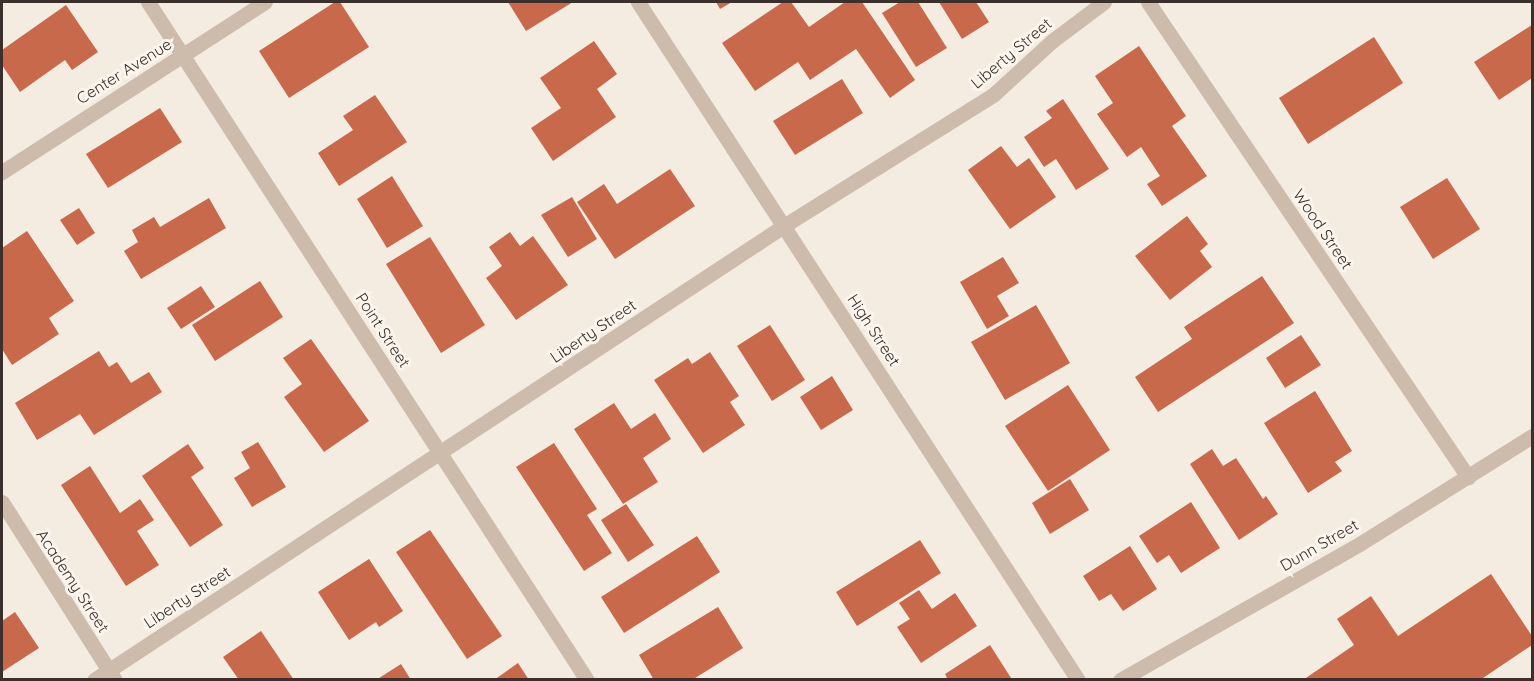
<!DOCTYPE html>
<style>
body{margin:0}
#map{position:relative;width:1534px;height:681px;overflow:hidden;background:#f4ebe1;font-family:Quicksand,sans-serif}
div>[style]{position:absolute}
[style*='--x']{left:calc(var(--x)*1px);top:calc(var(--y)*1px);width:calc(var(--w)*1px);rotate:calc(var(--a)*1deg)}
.building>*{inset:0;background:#c8694b}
.street>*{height:15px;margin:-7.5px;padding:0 7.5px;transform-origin:7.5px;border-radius:7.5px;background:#cdbbac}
span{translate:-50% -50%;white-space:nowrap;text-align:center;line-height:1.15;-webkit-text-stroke:6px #fbf5ee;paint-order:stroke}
.street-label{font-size:16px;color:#3b302b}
.frame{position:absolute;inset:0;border:3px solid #3b302b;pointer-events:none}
</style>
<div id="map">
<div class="building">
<div style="clip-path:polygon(335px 2px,340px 2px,369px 47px,289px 98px,259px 51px)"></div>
<div style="clip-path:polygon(508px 2px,573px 2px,526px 31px)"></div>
<div style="clip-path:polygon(716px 2px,732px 2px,720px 9px)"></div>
<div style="clip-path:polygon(783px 2px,791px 2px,809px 27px,845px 2px,862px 2px,915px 80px,890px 98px,856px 49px,810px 80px,798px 62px,755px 91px,722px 43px)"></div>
<div style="clip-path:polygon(900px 2px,918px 2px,947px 48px,916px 67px,882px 13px)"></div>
<div style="clip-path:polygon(939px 2px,976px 2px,989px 22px,962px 39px)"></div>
<div style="clip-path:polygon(66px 5px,98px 52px,72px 70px,65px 60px,20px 92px,2px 65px,2px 50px)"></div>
<div style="clip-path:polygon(1532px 25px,1532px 78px,1499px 100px,1474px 62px)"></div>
<div style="clip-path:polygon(1374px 37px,1403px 83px,1308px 144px,1279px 98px)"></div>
<div style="clip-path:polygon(594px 41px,617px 74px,597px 89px,616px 117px,553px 161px,531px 128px,561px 108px,540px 78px)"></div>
<div style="clip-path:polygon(1139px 46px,1186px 116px,1172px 126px,1207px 176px,1162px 206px,1147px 184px,1160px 176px,1141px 147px,1127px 157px,1097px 114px,1113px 103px,1095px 76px)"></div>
<div style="clip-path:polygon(842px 79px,863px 113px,795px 155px,773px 121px)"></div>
<div style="clip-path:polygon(375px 95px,407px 142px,339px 186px,318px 153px,353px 130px,343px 116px)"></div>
<div style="clip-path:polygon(1063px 99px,1109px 169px,1076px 190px,1056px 159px,1044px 167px,1024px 137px,1052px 118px,1046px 111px)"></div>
<div style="clip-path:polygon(160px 108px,182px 142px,108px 188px,86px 154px)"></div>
<div style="clip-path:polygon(1001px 146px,1017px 167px,1029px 158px,1056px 197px,1010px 229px,968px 170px)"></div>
<div style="clip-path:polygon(670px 169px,695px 206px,615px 259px,577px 202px,604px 184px,617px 204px)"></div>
<div style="clip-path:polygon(392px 176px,423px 226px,387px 248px,357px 199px)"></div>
<div style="clip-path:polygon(1447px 178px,1480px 229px,1433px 259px,1400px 207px)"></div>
<div style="clip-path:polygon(572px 197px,597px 239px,568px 257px,541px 215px)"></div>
<div style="clip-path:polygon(209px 198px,226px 228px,141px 279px,124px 251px,138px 242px,132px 230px,154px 217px,160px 227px)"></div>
<div style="clip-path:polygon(79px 208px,95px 233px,77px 245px,60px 220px)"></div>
<div style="clip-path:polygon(1187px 216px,1208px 244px,1200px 251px,1212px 267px,1170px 300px,1135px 256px)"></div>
<div style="clip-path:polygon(27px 231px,74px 301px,49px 318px,59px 334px,12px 365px,2px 349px,2px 248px)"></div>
<div style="clip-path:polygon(510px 232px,520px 246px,533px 236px,568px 285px,516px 320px,486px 278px,502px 266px,489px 247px)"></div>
<div style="clip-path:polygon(430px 237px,485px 325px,441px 353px,386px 264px)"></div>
<div style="clip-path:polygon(1003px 257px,1019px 283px,997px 296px,1009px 316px,987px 329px,960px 282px)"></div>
<div style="clip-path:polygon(1262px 276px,1294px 323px,1158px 412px,1135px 377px,1192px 339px,1184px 327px)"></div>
<div style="clip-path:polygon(260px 281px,283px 317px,215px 361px,192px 325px)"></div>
<div style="clip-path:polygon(201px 286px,215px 307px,181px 329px,167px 308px)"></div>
<div style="clip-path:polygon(1036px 305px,1070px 363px,1005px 400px,971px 342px)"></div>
<div style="clip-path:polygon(770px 325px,805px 380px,772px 401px,737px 346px)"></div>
<div style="clip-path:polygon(1301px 335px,1321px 365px,1285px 388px,1266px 358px)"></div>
<div style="clip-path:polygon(311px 339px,369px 421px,324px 452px,284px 397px,302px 384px,283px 358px)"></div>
<div style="clip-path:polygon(99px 351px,109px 367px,117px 362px,131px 383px,149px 372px,162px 392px,94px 435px,80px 414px,37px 440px,15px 403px)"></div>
<div style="clip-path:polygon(710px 352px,739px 396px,730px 402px,745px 425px,703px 453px,654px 380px,688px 358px,692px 364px)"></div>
<div style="clip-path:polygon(832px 376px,853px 410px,821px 430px,800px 397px)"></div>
<div style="clip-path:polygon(1068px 385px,1110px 450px,1048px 491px,1005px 426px)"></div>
<div style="clip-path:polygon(1315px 391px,1352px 451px,1335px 462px,1342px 471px,1308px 493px,1264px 423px)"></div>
<div style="clip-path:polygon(614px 403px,631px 429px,655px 413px,671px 439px,643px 458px,658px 482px,623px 504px,574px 429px)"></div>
<div style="clip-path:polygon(258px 442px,286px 487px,252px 507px,234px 478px,250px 468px,241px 452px)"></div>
<div style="clip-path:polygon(554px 443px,597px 509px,587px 515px,612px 553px,584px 571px,516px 467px)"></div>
<div style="clip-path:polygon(188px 444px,204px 468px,191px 477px,223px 525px,190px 547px,142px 476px)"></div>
<div style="clip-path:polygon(1212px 449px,1223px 466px,1236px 458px,1263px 499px,1266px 496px,1278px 514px,1239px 540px,1190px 464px)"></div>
<div style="clip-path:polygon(90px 466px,120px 513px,140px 499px,154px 520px,137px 531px,159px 565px,126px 586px,61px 485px)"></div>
<div style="clip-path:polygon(1070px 479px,1089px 510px,1050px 534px,1032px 503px)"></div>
<div style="clip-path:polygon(1191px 502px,1220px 548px,1181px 573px,1169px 555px,1157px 563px,1139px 536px)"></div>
<div style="clip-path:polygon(626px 504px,654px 545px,628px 562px,601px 520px)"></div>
<div style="clip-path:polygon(430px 530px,502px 636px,467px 659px,396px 552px)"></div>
<div style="clip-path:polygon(697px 536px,720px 572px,624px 633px,601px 597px)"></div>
<div style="clip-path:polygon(920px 540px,941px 573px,857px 626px,836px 592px)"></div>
<div style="clip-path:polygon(1130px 546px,1157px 589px,1123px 611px,1111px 594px,1099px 601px,1083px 576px)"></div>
<div style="clip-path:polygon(369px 559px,403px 611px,379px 627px,376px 622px,349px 640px,318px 592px)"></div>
<div style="clip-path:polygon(1491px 574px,1532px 636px,1532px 645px,1480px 680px,1303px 680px,1354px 645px,1337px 619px,1371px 596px,1398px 636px)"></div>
<div style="clip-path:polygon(919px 590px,932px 609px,955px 593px,977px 626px,921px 663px,897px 627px,910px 619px,899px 603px)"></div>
<div style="clip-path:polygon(718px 607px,743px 648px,692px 680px,654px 680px,639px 655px)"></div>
<div style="clip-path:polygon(15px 612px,39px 648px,2px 672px,2px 621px)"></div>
<div style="clip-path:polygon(261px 631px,294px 680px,239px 680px,223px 657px)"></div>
<div style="clip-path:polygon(990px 645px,1011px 678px,948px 680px,945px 674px)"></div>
<div style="clip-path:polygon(518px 663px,529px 680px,494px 680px)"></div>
<div style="clip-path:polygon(401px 664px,411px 680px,376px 680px)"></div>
</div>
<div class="street">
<div style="--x:148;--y:2;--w:808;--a:57.08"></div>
<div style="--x:638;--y:2;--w:808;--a:57.02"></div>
<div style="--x:1148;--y:2;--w:573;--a:56.03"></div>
<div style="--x:2;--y:172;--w:313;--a:-32.9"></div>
<div style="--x:2;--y:502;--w:211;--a:57.6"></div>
<div style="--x:94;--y:680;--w:827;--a:-33.36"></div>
<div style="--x:785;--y:225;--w:245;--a:-32"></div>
<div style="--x:993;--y:95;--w:80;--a:-42.5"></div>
<div style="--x:1052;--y:41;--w:65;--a:-36.9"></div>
<div style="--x:1120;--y:680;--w:277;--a:-29.6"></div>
<div style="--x:1361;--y:543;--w:202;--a:-32"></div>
</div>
<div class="street-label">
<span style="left:1011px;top:53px;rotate:-40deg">Liberty Street</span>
<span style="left:124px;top:71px;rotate:-32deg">Center Avenue</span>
<span style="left:1323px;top:229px;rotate:56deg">Wood Street</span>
<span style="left:383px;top:330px;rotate:57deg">Point Street</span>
<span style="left:874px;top:330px;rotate:57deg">High Street</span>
<span style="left:593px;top:331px;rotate:-34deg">Liberty Street</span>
<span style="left:1319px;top:545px;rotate:-30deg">Dunn Street</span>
<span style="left:73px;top:581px;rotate:57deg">Academy Street</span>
<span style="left:187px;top:597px;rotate:-33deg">Liberty Street</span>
</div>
<div class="frame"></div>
</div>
